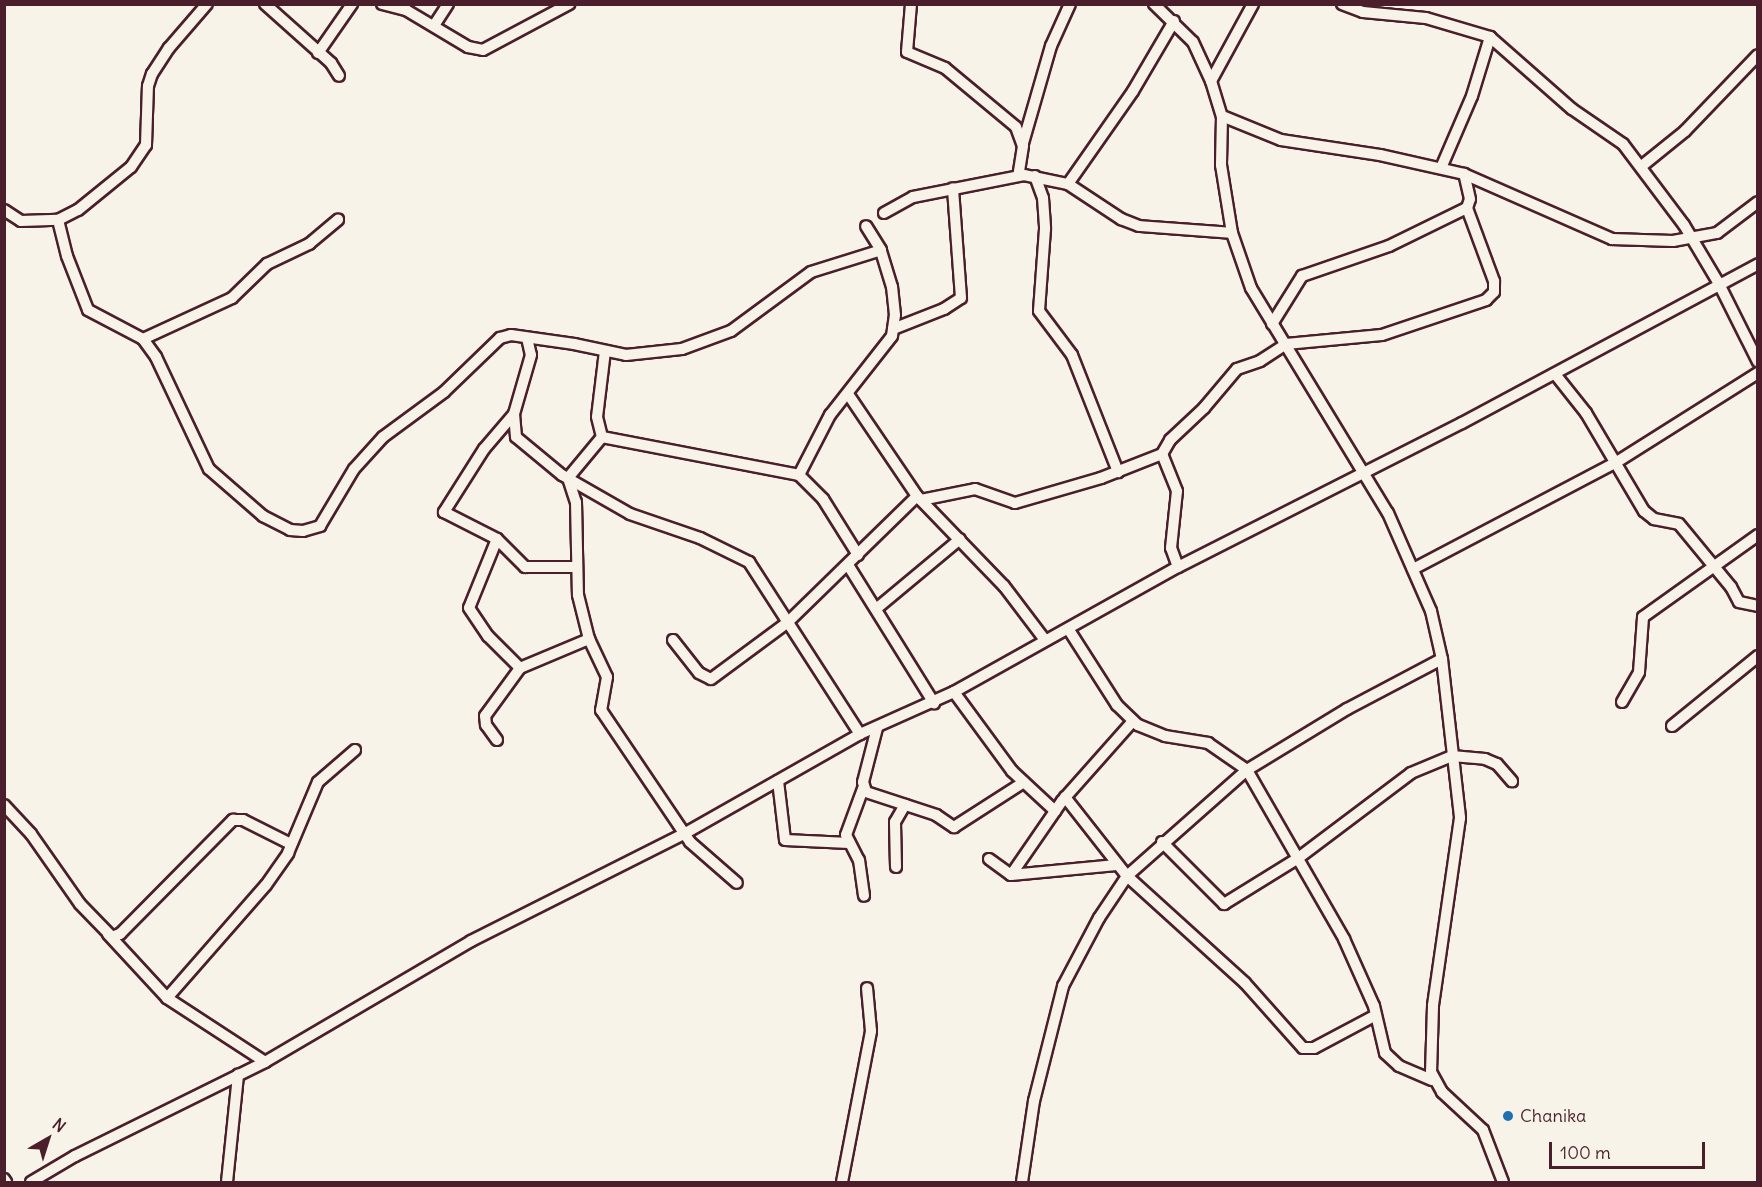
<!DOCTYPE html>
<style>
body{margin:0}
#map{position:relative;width:1762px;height:1187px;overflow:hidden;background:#f7f3e8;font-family:Delius,sans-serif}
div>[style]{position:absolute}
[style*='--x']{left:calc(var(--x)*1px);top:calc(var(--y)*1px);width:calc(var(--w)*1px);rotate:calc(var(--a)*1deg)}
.roads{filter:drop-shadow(2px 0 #4a1f2b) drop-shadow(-2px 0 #4a1f2b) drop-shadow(0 2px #4a1f2b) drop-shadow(0 -2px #4a1f2b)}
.minor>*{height:10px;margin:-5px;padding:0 5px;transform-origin:5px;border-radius:5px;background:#f7f3e8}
.dots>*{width:16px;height:16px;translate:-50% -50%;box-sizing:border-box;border:3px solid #f7f3e8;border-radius:50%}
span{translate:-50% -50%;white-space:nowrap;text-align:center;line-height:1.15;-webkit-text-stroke:4.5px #f7f3e8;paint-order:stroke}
.poi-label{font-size:18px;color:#4a1f2b}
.left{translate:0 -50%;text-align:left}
.frame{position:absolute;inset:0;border:6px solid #4a1f2b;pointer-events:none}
.north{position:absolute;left:18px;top:1109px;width:60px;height:60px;-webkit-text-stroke:4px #f7f3e8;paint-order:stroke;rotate:39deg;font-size:16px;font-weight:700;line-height:24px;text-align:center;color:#4a1f2b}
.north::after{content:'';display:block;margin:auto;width:21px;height:27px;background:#4a1f2b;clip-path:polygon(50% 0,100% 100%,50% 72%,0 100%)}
.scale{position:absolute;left:1549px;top:1142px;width:156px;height:27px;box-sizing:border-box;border:3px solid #4a1f2b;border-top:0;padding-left:8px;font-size:18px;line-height:21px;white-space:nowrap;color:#4a1f2b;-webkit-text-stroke:4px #f7f3e8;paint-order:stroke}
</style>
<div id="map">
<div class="roads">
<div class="minor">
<div style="--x:265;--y:4;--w:89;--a:41.8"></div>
<div style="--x:331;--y:63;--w:15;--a:58"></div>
<div style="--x:382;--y:4;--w:25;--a:14"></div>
<div style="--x:406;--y:10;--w:72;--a:30.8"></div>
<div style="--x:468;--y:47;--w:15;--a:11"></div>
<div style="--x:483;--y:50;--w:98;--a:-28.1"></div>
<div style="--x:911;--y:4;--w:48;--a:94.8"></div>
<div style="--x:907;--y:52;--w:41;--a:22.8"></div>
<div style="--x:945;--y:68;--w:92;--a:39.7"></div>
<div style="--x:1016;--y:127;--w:20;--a:70"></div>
<div style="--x:1023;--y:146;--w:30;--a:99"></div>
<div style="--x:1154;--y:4;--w:54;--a:44.3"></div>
<div style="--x:1193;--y:42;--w:43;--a:65.2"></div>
<div style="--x:1211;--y:81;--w:37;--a:73"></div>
<div style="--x:1222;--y:116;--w:49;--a:91.2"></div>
<div style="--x:1221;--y:165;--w:69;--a:80.8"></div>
<div style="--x:1232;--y:233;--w:58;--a:70.9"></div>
<div style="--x:1251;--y:288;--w:263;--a:58.7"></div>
<div style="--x:1388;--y:513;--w:107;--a:66.3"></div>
<div style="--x:1431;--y:611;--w:49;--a:77.1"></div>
<div style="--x:1442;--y:659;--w:160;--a:83.5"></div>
<div style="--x:1460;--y:818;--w:190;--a:98.2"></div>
<div style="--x:1433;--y:1006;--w:66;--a:91.7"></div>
<div style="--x:1431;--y:1072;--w:23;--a:61"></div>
<div style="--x:1442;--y:1092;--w:56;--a:42.8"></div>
<div style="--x:1483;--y:1130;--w:56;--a:69"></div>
<div style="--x:1342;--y:4;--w:22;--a:21"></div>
<div style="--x:1363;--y:12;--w:63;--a:5.4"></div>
<div style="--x:1426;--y:18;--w:67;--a:16.5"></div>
<div style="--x:1490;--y:37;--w:109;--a:41.3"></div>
<div style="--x:1572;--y:109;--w:62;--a:34.5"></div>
<div style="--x:1623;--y:144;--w:101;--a:53"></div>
<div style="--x:1684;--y:225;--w:66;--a:59.2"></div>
<div style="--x:1718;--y:282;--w:89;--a:63.4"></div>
<div style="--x:435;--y:24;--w:24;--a:-57"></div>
<div style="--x:318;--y:53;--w:60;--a:-55.2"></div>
<div style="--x:1211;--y:81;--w:88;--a:-61.4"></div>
<div style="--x:1222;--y:116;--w:64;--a:22.1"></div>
<div style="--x:1281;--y:140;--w:100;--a:8.6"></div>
<div style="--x:1380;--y:155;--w:86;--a:12.7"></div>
<div style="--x:1464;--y:174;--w:162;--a:23.7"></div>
<div style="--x:1612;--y:239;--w:61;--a:1.9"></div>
<div style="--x:1673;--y:241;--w:45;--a:-10.3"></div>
<div style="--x:1717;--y:233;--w:51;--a:-37.1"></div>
<div style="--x:1023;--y:143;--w:101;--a:-73.9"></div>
<div style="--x:1051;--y:46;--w:46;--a:-65.7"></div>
<div style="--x:1643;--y:165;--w:54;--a:-39"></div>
<div style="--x:1685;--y:131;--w:105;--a:-46.2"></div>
<div style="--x:1441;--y:168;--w:78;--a:-66.7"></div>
<div style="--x:1472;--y:96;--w:62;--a:-73"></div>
<div style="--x:1035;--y:176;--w:23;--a:70"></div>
<div style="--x:1043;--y:198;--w:31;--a:86"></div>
<div style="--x:1045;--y:229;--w:82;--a:94.2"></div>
<div style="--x:1039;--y:311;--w:55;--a:53.1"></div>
<div style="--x:1072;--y:355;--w:126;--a:68.5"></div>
<div style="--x:1068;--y:184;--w:113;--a:-55"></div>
<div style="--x:1133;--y:91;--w:81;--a:-59.6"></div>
<div style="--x:4;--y:210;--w:20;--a:33"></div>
<div style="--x:21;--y:221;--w:37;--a:-2"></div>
<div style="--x:58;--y:220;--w:22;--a:-27"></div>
<div style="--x:78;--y:210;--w:68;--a:-39.1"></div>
<div style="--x:131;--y:167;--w:27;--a:-56"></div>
<div style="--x:146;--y:145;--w:59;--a:-88.1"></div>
<div style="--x:148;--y:86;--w:13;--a:-72"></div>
<div style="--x:152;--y:74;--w:31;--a:-57"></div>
<div style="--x:169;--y:48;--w:58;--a:-49.2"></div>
<div style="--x:884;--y:213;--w:33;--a:-29"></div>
<div style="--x:913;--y:197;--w:113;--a:-11.2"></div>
<div style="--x:1024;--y:175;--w:45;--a:11.6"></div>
<div style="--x:1068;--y:184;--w:64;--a:33.4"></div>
<div style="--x:1121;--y:219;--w:19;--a:21"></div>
<div style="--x:1139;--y:226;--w:93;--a:4.3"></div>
<div style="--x:58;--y:220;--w:37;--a:76"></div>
<div style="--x:67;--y:256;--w:58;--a:68.7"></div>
<div style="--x:88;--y:310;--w:62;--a:27.8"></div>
<div style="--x:143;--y:339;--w:22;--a:54"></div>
<div style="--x:156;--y:357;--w:124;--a:64.7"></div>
<div style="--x:209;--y:469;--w:72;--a:41"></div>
<div style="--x:263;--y:516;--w:30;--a:27"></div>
<div style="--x:290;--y:530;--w:13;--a:4"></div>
<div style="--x:303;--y:531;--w:18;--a:-16"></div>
<div style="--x:320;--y:526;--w:66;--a:-59.2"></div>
<div style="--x:354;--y:469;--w:43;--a:-47.8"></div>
<div style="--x:383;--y:437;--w:76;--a:-36.4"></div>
<div style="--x:444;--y:392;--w:78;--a:-44"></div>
<div style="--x:500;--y:338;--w:11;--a:-15"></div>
<div style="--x:511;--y:335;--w:64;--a:8.1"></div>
<div style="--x:574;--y:344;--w:53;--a:11.9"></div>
<div style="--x:626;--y:355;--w:56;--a:-6.1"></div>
<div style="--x:682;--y:349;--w:52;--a:-20.2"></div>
<div style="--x:731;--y:331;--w:99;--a:-36.4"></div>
<div style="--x:811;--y:272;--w:73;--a:-17.4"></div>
<div style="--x:1272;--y:324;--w:57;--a:-58"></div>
<div style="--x:1302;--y:276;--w:92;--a:-19"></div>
<div style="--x:1389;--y:246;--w:87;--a:-26"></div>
<div style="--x:1467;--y:208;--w:9;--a:-72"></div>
<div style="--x:1470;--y:199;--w:26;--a:-103"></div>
<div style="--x:893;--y:329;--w:55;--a:-21.4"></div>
<div style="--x:944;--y:309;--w:20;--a:-33"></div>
<div style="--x:961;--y:298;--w:110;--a:-94.2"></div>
<div style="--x:527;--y:338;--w:17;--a:77"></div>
<div style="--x:531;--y:355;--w:61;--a:106.1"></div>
<div style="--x:514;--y:414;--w:23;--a:85"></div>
<div style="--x:516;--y:437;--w:60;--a:39.6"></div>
<div style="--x:562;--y:475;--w:78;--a:29.8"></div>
<div style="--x:630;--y:514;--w:74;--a:18.9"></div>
<div style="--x:700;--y:538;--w:55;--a:26.1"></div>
<div style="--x:749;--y:562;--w:205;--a:57.2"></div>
<div style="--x:143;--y:339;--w:98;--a:-24.7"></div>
<div style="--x:232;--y:298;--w:49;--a:-44.2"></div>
<div style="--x:267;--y:264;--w:47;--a:-25.5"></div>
<div style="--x:309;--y:244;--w:38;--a:-40"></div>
<div style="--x:605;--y:351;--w:66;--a:96.9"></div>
<div style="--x:597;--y:417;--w:21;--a:76"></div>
<div style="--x:602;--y:437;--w:201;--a:10.9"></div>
<div style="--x:799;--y:475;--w:34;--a:45"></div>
<div style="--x:823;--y:499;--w:66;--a:58"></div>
<div style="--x:1555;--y:374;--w:50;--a:51.5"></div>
<div style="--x:1586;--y:413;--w:114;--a:59.4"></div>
<div style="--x:1644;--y:511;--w:13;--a:39"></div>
<div style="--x:1654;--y:519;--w:25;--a:11"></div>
<div style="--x:1679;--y:524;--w:82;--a:50.5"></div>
<div style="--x:1731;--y:587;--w:17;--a:62"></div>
<div style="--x:1739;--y:602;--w:19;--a:12"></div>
<div style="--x:848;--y:394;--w:123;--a:55.9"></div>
<div style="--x:917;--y:496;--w:125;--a:46"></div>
<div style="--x:1004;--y:586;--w:68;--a:52.8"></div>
<div style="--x:514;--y:414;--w:46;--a:130.6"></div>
<div style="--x:484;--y:449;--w:75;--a:122.4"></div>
<div style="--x:444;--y:512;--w:59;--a:27"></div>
<div style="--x:497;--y:539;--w:40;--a:45"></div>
<div style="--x:525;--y:567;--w:50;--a:0"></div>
<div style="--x:602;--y:437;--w:53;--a:129.7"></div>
<div style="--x:568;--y:478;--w:25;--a:72"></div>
<div style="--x:576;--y:502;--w:93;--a:88.8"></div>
<div style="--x:578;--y:595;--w:45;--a:76"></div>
<div style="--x:589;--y:639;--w:42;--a:64.7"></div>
<div style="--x:607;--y:677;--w:34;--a:100"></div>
<div style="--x:601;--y:710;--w:159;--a:56"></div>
<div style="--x:690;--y:842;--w:62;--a:41.1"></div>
<div style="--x:799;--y:475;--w:68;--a:-62.7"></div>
<div style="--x:830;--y:415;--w:100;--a:-51.9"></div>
<div style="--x:892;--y:336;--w:21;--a:-82"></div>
<div style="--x:895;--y:315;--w:28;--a:-96"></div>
<div style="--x:892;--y:287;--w:39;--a:-107"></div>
<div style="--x:881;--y:250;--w:28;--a:-122"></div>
<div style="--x:921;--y:500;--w:55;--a:-11.5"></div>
<div style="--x:975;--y:489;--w:42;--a:19.3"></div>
<div style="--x:1015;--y:503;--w:90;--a:-16.2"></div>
<div style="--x:1101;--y:478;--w:66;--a:-21.5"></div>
<div style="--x:497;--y:539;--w:74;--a:112.1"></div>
<div style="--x:469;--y:608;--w:34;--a:56"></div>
<div style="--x:488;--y:636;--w:45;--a:45"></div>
<div style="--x:848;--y:565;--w:163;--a:58.1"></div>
<div style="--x:1178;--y:567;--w:20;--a:-110"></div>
<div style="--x:1171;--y:548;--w:57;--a:-84"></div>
<div style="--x:1177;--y:491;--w:40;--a:-112"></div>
<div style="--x:1162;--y:454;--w:16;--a:-60"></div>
<div style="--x:1170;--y:440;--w:47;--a:-43.3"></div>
<div style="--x:1204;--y:408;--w:51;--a:-49.8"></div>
<div style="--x:1237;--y:369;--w:24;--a:-19"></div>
<div style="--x:1260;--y:361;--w:31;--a:-33"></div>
<div style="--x:1286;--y:344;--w:96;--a:-5.4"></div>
<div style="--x:1382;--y:335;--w:110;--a:-18.6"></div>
<div style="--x:1486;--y:300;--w:11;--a:-45"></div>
<div style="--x:1494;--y:292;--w:11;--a:-90"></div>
<div style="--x:1494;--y:281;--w:78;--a:-110.3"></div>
<div style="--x:1413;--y:569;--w:228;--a:-27.7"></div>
<div style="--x:1615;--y:463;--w:169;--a:-32.2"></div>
<div style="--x:876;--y:609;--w:109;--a:-39.8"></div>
<div style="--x:1069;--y:630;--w:89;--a:57.4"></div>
<div style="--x:1117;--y:705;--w:29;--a:44"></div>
<div style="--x:1138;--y:725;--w:29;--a:22"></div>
<div style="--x:1165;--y:736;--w:44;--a:9.2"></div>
<div style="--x:1208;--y:743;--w:47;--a:34.7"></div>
<div style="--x:1247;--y:770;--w:195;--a:60.1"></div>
<div style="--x:1344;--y:939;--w:73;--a:65.9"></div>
<div style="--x:1374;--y:1006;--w:48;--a:76.8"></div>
<div style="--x:1385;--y:1053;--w:19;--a:43"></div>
<div style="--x:1399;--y:1066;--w:36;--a:23"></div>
<div style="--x:673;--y:640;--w:42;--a:51.8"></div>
<div style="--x:699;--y:673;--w:13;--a:27"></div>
<div style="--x:711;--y:679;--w:96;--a:-36.5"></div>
<div style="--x:788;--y:622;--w:180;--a:-44.3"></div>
<div style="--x:954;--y:692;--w:98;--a:53.7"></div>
<div style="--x:1012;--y:771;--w:59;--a:42.9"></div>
<div style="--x:1622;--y:702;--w:34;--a:-60"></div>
<div style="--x:1639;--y:672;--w:55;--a:-85.8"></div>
<div style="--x:1643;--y:617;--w:141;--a:-35.5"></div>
<div style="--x:1672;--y:726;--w:111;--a:-39.1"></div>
<div style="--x:877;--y:728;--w:56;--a:104.5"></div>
<div style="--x:863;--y:782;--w:10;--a:73"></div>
<div style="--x:866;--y:792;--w:74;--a:18.2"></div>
<div style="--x:936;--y:815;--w:22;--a:34"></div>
<div style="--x:954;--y:827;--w:83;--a:-32.7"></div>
<div style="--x:497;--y:740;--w:19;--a:-126"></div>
<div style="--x:486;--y:725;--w:9;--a:-96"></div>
<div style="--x:485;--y:716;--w:59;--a:-53.9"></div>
<div style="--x:520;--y:668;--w:75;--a:-22.8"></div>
<div style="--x:778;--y:781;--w:59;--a:83.2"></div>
<div style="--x:785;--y:840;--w:64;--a:2.7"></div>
<div style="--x:864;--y:786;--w:52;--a:110.2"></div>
<div style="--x:846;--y:835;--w:28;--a:63"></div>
<div style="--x:859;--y:860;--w:36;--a:82"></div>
<div style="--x:1065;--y:797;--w:100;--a:51.9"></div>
<div style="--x:1127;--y:876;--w:159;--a:42.2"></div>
<div style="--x:1245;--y:983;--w:87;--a:48.3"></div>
<div style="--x:1303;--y:1048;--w:11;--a:0"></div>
<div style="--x:1314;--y:1048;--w:70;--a:-28"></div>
<div style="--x:4;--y:805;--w:40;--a:47"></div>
<div style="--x:31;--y:834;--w:85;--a:55"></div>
<div style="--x:80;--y:904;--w:46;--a:45.9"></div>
<div style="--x:112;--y:937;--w:9;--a:-21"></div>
<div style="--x:120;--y:934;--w:161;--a:-45.3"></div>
<div style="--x:233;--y:820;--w:10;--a:0"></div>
<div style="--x:243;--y:820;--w:54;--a:26.6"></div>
<div style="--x:1162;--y:842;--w:88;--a:45"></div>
<div style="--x:1224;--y:904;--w:86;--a:-31.7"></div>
<div style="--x:1297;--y:859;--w:143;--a:-37"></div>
<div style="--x:1411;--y:773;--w:44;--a:-22.5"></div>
<div style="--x:1452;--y:756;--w:33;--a:5"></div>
<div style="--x:1485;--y:759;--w:13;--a:23"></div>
<div style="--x:1497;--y:764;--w:23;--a:49"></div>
<div style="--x:989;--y:859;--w:27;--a:36"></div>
<div style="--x:1011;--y:875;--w:106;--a:-5.4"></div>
<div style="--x:896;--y:867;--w:45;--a:-91.3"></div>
<div style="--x:895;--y:822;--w:20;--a:-60"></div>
<div style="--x:1011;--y:875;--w:90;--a:-55.4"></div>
<div style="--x:1062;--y:801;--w:107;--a:-48.4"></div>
<div style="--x:108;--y:934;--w:87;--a:47.3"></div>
<div style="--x:167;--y:998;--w:117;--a:33.1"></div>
<div style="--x:167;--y:998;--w:150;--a:-48.8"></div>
<div style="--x:266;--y:885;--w:39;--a:-55"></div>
<div style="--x:288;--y:853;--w:77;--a:-67.1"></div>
<div style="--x:318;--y:782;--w:49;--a:-40.9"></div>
<div style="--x:4;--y:1179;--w:4;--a:56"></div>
<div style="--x:31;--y:1182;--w:51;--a:-30.6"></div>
<div style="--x:75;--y:1156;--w:212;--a:-26.3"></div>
<div style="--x:265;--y:1062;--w:239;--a:-30.4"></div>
<div style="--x:471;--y:941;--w:238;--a:-26.7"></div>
<div style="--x:684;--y:834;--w:202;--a:-29.6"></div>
<div style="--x:860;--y:734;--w:103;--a:-24.1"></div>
<div style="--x:954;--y:692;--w:257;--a:-29.2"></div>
<div style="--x:1178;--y:567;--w:318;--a:-26.9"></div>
<div style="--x:1462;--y:423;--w:336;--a:-28.2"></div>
<div style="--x:227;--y:1182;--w:108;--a:-84.1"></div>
<div style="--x:842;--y:1182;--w:154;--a:-79.1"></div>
<div style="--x:871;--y:1031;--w:43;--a:-95.3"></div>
<div style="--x:1022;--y:1182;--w:82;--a:-81.6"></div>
<div style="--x:1034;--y:1101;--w:119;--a:-75.8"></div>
<div style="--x:1063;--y:986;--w:77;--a:-62.1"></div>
<div style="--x:1099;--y:918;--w:50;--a:-56.3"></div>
<div style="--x:1127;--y:876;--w:160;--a:-41.5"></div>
<div style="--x:1247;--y:770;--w:117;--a:-31.4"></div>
<div style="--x:1347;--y:709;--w:107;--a:-27.8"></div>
</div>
</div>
<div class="dots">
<div style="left:1508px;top:1116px;background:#1f6fb2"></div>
</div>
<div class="poi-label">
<span class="left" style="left:1520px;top:1116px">Chanika</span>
</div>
<div class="frame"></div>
<div class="north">N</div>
<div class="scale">100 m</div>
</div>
